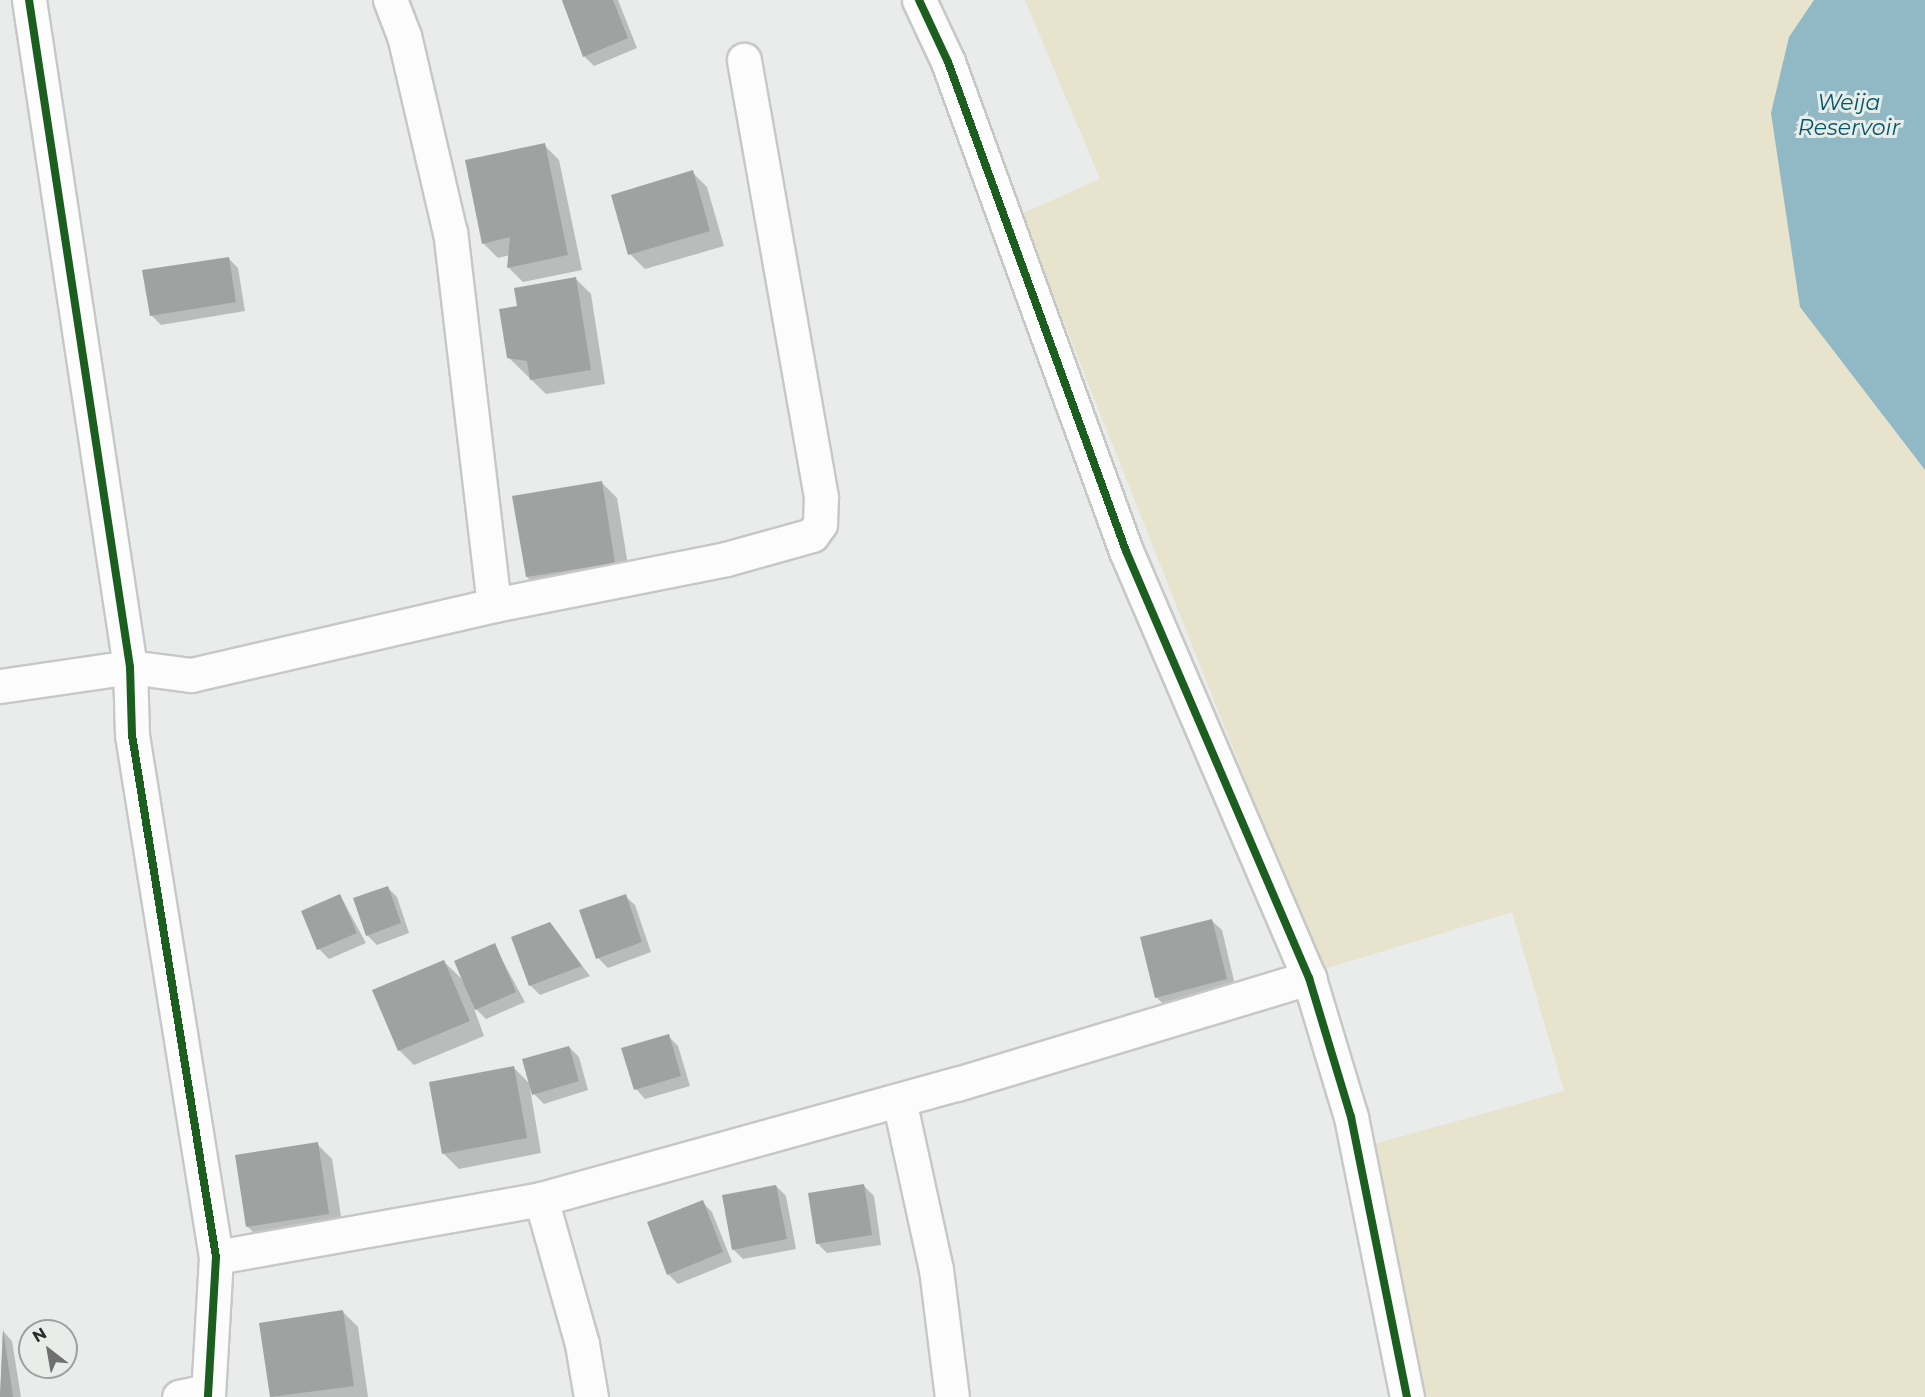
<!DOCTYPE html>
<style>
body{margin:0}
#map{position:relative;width:1925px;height:1397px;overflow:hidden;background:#e9ecea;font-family:Montserrat,sans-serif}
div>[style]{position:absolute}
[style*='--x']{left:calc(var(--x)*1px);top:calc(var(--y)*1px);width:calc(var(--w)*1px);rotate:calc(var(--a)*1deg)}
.green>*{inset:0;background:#e7e3cd}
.water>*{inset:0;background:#90b9c5}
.shadow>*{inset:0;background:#0003}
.building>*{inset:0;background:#a0a2a1}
.roads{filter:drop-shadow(2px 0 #c6c8c6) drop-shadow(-2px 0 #c6c8c6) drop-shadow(0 2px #c6c8c6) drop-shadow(0 -2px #c6c8c6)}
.street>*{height:33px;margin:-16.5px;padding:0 16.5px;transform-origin:16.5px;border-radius:16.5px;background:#fcfcfc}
.cycleway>*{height:8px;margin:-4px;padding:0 4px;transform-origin:4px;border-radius:4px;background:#1b5e20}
span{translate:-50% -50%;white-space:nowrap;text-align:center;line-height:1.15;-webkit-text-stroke:6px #e8edea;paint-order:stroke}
.water-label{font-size:22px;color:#02576b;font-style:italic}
.north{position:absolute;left:18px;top:1319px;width:60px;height:60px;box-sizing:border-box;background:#e8edea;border:2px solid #9ca09e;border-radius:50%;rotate:329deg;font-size:16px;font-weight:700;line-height:24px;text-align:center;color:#2b2c2b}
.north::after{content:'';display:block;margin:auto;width:21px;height:27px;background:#6e6f6e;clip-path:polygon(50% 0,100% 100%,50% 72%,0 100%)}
</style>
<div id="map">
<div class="green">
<div style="clip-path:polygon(1025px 0,1814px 0,1789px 37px,1800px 307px,1925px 470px,1925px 1397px,1422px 1397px,1371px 1145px,1564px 1091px,1512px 912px,1321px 970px,1021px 214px,1100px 179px)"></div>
</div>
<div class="water">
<div style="clip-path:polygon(1814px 0,1925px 0,1925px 470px,1800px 307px,1771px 113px,1789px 37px)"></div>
</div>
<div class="shadow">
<div style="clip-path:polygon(618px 0,637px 48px,594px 66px,584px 56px,562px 1px)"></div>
<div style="clip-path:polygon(544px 145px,559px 160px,582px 270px,523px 282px,508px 267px,510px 255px,498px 258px,483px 243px)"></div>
<div style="clip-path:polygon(692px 172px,707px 187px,724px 246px,645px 269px,630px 254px)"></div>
<div style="clip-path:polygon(228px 258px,238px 268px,245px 311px,161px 325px,151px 315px)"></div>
<div style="clip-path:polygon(576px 279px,591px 294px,605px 384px,546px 394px,508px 357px)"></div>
<div style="clip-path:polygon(602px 483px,617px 498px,630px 577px,542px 592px,527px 577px)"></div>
<div style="clip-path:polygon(387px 887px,397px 897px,409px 933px,377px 945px,367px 935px)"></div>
<div style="clip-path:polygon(340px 895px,366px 943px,329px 959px,319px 949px)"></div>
<div style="clip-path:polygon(625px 896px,635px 905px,651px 952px,608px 968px,598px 958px)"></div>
<div style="clip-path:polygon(1212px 921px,1222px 930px,1236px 989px,1166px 1007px,1156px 997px)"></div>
<div style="clip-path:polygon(550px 924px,590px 976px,540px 995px,530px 985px)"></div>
<div style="clip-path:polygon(494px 945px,525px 1002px,486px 1019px,476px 1009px)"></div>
<div style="clip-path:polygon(444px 962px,464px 981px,484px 1036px,414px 1065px,399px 1050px)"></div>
<div style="clip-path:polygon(668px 1036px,678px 1046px,690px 1086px,645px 1099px,636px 1089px)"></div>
<div style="clip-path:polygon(569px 1047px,579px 1057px,588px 1090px,544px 1104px,534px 1094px)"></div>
<div style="clip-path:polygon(513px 1067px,529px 1083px,541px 1153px,459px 1169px,444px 1154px,431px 1083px)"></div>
<div style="clip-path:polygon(317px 1144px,332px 1159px,343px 1229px,262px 1241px,247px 1226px)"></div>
<div style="clip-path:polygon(776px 1186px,786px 1196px,796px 1249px,743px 1259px,733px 1249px)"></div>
<div style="clip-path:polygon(864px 1186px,874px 1196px,881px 1245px,827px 1253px,817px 1243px)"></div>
<div style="clip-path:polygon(702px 1202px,712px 1212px,732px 1262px,678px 1284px,668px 1274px)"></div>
<div style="clip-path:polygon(343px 1312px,358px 1327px,368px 1397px,271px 1397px,260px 1324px)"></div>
<div style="clip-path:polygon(3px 1331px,12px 1341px,21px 1397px,0 1397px)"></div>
</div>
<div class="building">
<div style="clip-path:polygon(562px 0,613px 0,628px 38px,583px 57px)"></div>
<div style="clip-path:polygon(545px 143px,568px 255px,507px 268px,510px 237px,482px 244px,465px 160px)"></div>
<div style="clip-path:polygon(693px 170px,710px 231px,628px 255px,611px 195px)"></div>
<div style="clip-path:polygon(229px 257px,236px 302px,150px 316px,142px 270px)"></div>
<div style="clip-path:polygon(576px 277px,591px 370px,530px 380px,527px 361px,507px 358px,499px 309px,517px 306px,514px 288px)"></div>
<div style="clip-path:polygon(602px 481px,615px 563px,526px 577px,512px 496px)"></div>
<div style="clip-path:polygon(388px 886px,401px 923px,366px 936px,353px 898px)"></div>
<div style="clip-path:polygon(340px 894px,357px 933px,317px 950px,301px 911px)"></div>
<div style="clip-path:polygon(626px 894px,642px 942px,596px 959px,579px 910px)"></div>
<div style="clip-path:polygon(1212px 919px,1227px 979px,1155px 998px,1140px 937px)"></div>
<div style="clip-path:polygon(550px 922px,582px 966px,529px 986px,511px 937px)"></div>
<div style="clip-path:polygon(495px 943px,516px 992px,475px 1010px,454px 961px)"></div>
<div style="clip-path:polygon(444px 960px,470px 1021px,398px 1051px,372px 990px)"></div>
<div style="clip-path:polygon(669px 1034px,681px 1076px,634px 1090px,621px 1048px)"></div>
<div style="clip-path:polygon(569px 1046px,579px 1081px,532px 1095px,522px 1059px)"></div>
<div style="clip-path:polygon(514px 1066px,527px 1138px,442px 1154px,429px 1082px)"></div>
<div style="clip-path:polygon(318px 1142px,329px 1214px,246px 1227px,235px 1155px)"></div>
<div style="clip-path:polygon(864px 1184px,872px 1235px,816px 1244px,808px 1193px)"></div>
<div style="clip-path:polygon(776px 1185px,787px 1239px,732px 1250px,722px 1195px)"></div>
<div style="clip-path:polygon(703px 1200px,723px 1252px,667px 1275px,647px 1222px)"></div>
<div style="clip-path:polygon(343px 1310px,354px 1386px,270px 1397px,259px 1323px)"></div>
<div style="clip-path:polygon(3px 1329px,13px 1397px,0 1397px)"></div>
</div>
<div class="roads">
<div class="street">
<div style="--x:29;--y:0;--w:675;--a:81.39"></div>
<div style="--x:130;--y:667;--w:68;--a:88.3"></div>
<div style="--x:132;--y:735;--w:529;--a:80.86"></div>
<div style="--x:216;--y:1257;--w:140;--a:93.3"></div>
<div style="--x:919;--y:0;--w:68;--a:64.9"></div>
<div style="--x:948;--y:62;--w:520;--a:70"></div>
<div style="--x:1126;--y:551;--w:465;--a:66.8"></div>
<div style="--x:1309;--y:978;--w:145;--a:73.2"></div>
<div style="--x:1351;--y:1117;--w:286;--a:78.7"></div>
<div style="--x:494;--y:605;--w:237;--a:-11.2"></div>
<div style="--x:726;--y:559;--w:89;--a:-15.6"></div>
<div style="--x:812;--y:535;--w:14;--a:-54"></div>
<div style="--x:820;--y:524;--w:27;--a:-88"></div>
<div style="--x:821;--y:497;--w:444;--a:-100"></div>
<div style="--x:0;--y:686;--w:131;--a:-8.3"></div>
<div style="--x:130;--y:667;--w:62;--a:7.5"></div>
<div style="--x:191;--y:675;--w:311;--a:-13"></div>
<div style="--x:494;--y:605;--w:375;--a:-96.7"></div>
<div style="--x:450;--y:233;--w:202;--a:-103.1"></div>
<div style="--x:404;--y:36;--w:39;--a:-111"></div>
<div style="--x:899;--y:1100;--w:173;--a:77.7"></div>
<div style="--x:936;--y:1269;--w:129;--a:82.9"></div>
<div style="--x:541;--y:1199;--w:432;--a:-15.5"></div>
<div style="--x:957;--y:1084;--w:368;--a:-16.8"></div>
<div style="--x:216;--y:1257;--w:330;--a:-10.1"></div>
<div style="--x:541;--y:1199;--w:151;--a:74.2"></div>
<div style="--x:582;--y:1344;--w:54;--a:80.4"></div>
<div style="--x:179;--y:1397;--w:29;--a:-12"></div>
</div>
</div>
<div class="cycleway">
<div style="--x:29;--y:0;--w:675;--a:81.39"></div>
<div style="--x:130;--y:667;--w:68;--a:88.3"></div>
<div style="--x:132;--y:735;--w:529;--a:80.86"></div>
<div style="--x:216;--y:1257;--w:140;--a:93.3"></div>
<div style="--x:919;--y:0;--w:68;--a:64.9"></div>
<div style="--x:948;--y:62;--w:520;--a:70"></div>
<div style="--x:1126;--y:551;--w:465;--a:66.8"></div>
<div style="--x:1309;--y:978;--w:145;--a:73.2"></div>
<div style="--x:1351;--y:1117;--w:286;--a:78.7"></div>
</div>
<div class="water-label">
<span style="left:1849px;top:115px">Weija<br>Reservoir</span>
</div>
<div class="north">N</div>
</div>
